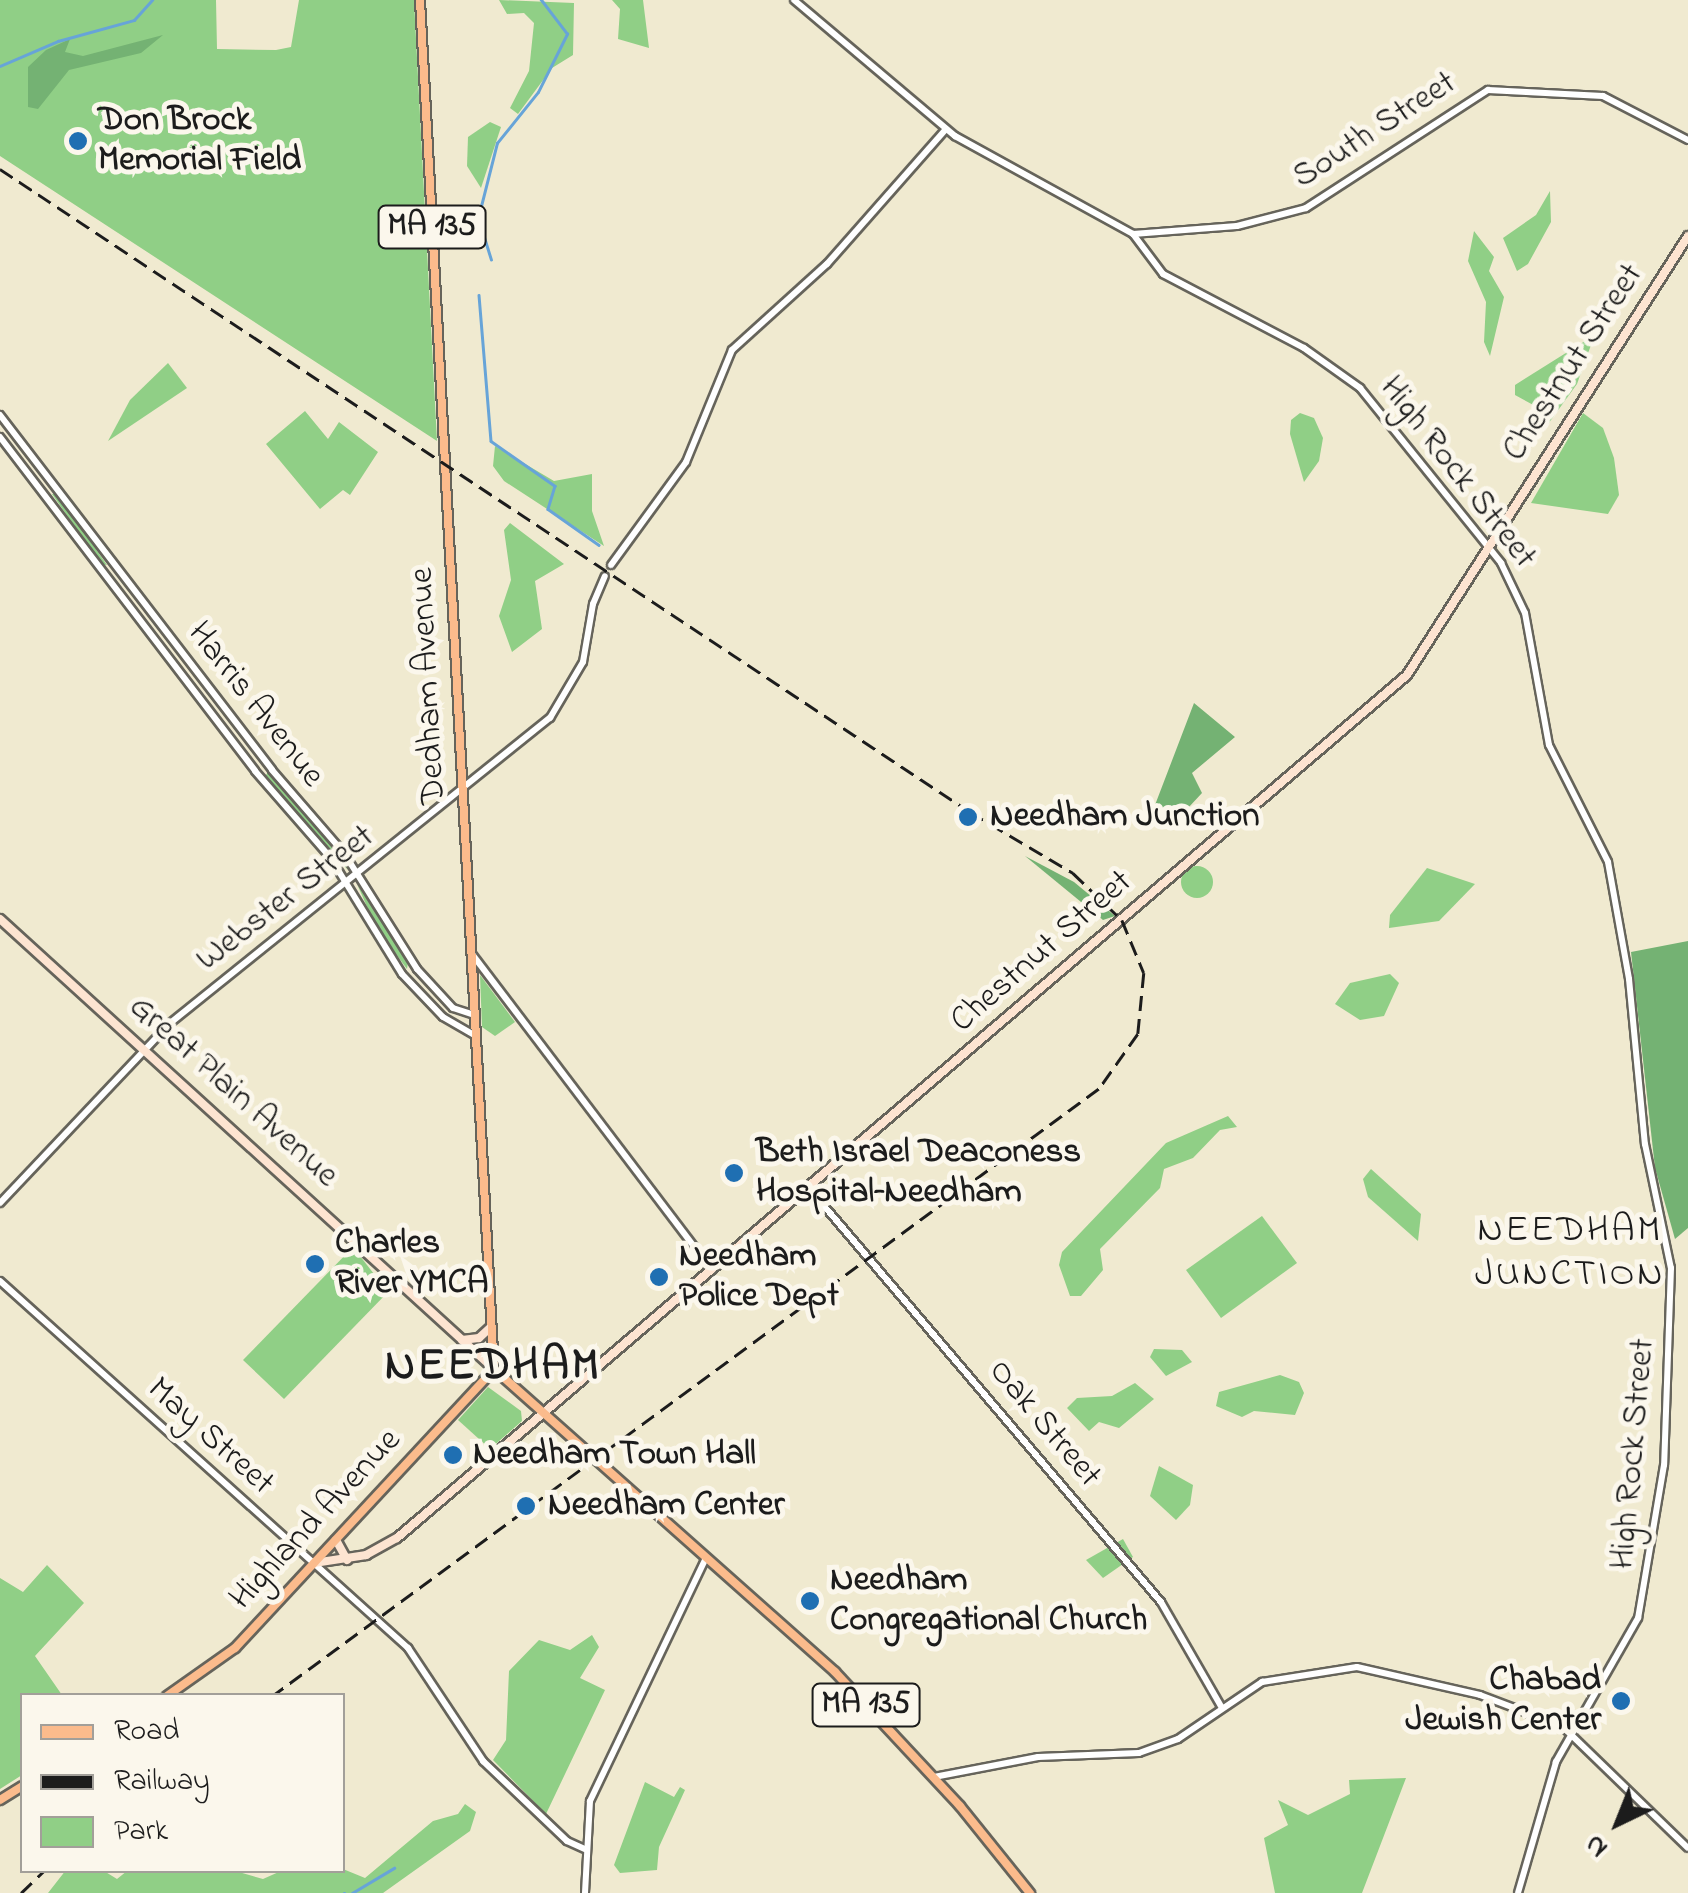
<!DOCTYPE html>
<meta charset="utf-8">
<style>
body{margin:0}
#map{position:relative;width:1688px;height:1893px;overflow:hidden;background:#f0ead0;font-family:"Indie Flower",sans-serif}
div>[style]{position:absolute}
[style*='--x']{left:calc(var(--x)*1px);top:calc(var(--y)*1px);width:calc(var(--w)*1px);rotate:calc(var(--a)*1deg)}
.green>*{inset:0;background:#90cf86}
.round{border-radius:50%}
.forest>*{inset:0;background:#74b273}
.stream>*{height:2.5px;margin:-1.25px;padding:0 1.25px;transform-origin:1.25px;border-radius:1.25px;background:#67a4d8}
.roads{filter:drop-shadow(2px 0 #66645b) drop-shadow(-2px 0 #66645b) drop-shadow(0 2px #66645b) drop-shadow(0 -2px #66645b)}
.tertiary>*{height:6px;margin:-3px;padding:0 3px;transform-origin:3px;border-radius:3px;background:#fff}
.secondary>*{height:8px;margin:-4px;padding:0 4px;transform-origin:4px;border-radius:4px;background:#fde4d1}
.primary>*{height:8px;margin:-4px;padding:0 4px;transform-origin:4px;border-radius:4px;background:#fbbb8c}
.rail>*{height:2.5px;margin-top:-1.25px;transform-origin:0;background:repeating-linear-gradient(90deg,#1c1c1c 0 15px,transparent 0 23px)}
.dots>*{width:28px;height:28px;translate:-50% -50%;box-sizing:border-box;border:5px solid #fbf7ec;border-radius:50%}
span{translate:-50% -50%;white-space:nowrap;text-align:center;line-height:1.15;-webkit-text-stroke:10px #fbf7ec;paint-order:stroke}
.shield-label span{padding:2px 8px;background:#fbf7ec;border:2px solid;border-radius:8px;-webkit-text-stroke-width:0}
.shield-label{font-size:32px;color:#1c1c1c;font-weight:700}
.poi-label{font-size:35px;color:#1c1c1c;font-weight:700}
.left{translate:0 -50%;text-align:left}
.right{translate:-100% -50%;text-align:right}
.street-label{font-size:35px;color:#1c1c1c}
.neighbourhood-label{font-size:38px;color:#1c1c1c;letter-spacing:2.5px}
.district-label{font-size:45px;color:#1c1c1c;font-weight:700;letter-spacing:2.5px}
.legend{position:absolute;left:20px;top:1693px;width:325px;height:180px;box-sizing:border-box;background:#fbf7ec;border:2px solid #a29f99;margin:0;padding:12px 18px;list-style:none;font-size:30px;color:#1c1c1c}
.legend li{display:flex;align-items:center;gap:20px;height:50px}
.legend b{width:50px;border:2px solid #a29f99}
.north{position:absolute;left:1568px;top:1773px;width:100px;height:100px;-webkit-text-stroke:8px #fbf7ec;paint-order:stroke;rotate:223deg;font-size:28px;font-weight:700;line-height:40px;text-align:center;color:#1c1c1c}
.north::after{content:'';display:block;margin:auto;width:35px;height:45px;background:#1c1c1c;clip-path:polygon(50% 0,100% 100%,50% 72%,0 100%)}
</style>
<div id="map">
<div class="green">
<div style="clip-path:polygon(0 0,216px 0,217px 49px,276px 50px,291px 47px,299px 0,414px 0,437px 441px,0 156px)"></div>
<div style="clip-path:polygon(499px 0,574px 3px,573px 55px,552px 68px,518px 114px,510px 108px,529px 71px,534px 23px,524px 13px,507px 14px)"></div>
<div style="clip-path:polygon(612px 0,643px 0,649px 48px,618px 39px,620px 9px)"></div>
<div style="clip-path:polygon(490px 122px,501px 127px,481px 188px,467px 166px,468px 137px)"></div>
<div style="clip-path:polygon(1550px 191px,1551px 222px,1528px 264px,1517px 271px,1503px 238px,1536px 215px)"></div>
<div style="clip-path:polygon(1474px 231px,1494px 257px,1489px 271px,1504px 297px,1490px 356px,1484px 342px,1486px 302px,1468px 261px)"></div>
<div style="clip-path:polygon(1585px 341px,1591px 345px,1577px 384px,1546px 427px,1537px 407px,1515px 395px,1515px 385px)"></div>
<div style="clip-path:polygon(168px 363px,187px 388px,108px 441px,130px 400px)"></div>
<div style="clip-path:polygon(305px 411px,328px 439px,339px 422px,378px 452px,350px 495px,343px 490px,320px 509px,266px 444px)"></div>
<div style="clip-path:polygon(1300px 413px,1314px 418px,1323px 438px,1319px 461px,1304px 482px,1290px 434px,1291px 420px)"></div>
<div style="clip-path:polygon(1583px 413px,1603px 428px,1614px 458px,1619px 495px,1608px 514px,1531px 503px)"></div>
<div style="clip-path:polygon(495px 446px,554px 481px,592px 474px,592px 511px,604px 546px,504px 481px,493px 466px)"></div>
<div style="clip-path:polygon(52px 494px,57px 494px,107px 565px,101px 564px)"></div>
<div style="clip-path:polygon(510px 523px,564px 564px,535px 581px,542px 629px,512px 652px,499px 616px,511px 580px,504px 530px)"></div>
<div style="clip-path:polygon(268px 772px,339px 851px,348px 870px,264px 778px)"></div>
<div class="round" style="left:1181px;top:866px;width:32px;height:32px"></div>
<div style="clip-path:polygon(1427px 868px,1475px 884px,1439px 921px,1389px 928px,1390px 915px)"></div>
<div style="clip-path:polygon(357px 884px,408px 962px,407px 969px,376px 927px)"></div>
<div style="clip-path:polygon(1390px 974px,1399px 983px,1384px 1016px,1360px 1020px,1335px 1004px,1350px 983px)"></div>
<div style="clip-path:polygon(480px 975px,515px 1022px,495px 1036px,482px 1027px)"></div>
<div style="clip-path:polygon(1228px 1116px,1237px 1127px,1220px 1130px,1193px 1158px,1164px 1169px,1160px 1188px,1100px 1249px,1103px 1270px,1081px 1296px,1070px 1296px,1059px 1265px,1062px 1252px,1166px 1143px)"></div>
<div style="clip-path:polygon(1371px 1169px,1421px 1214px,1418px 1241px,1368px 1197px,1363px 1179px)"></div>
<div style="clip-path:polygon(1262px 1216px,1297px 1263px,1221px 1318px,1186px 1270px)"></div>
<div style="clip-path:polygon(353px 1247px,388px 1292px,284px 1399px,243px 1360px)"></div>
<div style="clip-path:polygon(1154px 1349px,1182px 1350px,1192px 1362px,1166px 1376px,1150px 1357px)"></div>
<div style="clip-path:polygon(1280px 1375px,1299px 1382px,1304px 1393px,1295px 1415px,1254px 1411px,1242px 1417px,1216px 1406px,1219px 1392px)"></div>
<div style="clip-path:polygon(1135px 1383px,1154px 1399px,1119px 1428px,1099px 1422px,1089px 1431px,1067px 1408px,1077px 1398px,1112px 1396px)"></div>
<div style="clip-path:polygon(488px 1387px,521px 1411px,522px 1421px,490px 1449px,458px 1420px)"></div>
<div style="clip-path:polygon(1159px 1466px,1193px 1485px,1190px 1505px,1176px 1520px,1150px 1496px)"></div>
<div style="clip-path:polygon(1123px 1539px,1133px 1557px,1103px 1578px,1086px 1560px)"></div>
<div style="clip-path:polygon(47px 1565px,84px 1603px,35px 1656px,62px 1695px,22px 1696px,22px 1775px,0 1789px,0 1578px,23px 1592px)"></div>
<div style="clip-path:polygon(592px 1635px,599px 1647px,580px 1678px,605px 1690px,546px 1814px,493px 1760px,506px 1740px,509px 1671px,539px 1640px,570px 1650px)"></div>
<div style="clip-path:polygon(1406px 1778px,1362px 1893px,1275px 1893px,1264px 1838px,1288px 1825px,1278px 1800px,1308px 1815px,1350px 1794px,1349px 1780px)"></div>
<div style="clip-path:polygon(645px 1782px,674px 1797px,680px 1787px,685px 1790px,659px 1847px,657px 1870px,620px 1873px,614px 1865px)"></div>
<div style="clip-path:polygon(465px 1804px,476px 1812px,470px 1831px,383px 1893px,48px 1893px,66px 1870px,104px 1871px,117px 1879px,127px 1871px,232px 1870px,263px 1879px,281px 1871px,343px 1869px,365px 1878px,433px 1821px,458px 1814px)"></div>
</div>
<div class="forest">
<div style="clip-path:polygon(163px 35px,141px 53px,69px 70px,38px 109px,28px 107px,28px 67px,46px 50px,70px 39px,65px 52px,83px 56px)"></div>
<div style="clip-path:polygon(1194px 703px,1235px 737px,1192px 773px,1202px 793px,1175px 822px,1155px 805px)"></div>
<div style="clip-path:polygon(1025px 856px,1074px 882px,1115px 916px,1103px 920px)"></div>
<div style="clip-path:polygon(1688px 941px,1688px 1228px,1675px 1239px,1655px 1168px,1631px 952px)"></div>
</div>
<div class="stream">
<div style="--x:0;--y:66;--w:63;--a:-23.3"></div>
<div style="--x:58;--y:41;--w:79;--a:-15.4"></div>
<div style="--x:134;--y:20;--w:27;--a:-48"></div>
<div style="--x:491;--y:260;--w:44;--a:-107.2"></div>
<div style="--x:478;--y:218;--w:77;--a:-75.8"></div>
<div style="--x:497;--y:143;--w:65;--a:-51.2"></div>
<div style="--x:538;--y:92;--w:65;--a:-63.4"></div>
<div style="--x:567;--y:34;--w:43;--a:-127.4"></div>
<div style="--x:479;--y:295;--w:146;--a:85.3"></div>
<div style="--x:491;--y:441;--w:78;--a:35.1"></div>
<div style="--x:555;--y:486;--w:24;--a:107"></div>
<div style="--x:548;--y:509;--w:62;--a:35.2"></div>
<div style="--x:344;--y:1893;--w:1;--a:0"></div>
<div style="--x:352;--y:1893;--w:49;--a:-30.8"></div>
</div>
<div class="roads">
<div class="tertiary">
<div style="--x:794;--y:0;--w:211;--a:40.2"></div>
<div style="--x:955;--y:136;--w:203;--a:28.8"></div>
<div style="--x:1133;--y:234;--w:104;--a:-4.4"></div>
<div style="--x:1237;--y:226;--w:71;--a:-14.6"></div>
<div style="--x:1306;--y:208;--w:217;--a:-33"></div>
<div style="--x:1488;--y:90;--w:115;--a:3"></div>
<div style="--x:1603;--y:96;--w:96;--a:27.4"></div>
<div style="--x:1133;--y:234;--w:50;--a:53.1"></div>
<div style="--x:1163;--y:274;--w:159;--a:27.7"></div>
<div style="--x:1304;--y:348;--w:69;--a:35.5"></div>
<div style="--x:1360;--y:388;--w:225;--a:51.1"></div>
<div style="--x:1501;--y:563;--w:55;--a:64.4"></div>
<div style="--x:1525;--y:613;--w:134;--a:79.7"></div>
<div style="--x:1549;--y:745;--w:131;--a:63.2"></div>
<div style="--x:1608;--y:862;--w:119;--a:79.8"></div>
<div style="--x:1629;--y:979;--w:166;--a:84.5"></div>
<div style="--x:1645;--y:1144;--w:127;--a:78.2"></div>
<div style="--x:1671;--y:1268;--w:197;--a:92"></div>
<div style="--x:1664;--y:1465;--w:155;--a:99.6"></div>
<div style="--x:1638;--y:1618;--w:166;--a:119.7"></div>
<div style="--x:1556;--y:1762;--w:136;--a:106.2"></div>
<div style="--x:0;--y:415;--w:447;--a:52.5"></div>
<div style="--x:272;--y:770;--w:110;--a:49.1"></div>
<div style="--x:344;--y:853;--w:137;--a:57.8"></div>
<div style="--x:417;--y:969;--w:53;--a:47.3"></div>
<div style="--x:453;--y:1008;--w:23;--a:18"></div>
<div style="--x:0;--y:437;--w:420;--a:52.6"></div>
<div style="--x:255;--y:771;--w:114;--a:48.9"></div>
<div style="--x:330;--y:857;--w:137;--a:58.4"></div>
<div style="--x:402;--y:974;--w:59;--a:46.4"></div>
<div style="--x:443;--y:1017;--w:38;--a:30"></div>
<div style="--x:611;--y:565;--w:127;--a:-53.9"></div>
<div style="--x:686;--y:462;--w:121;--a:-67.7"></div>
<div style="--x:732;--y:350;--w:128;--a:-42.2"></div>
<div style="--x:827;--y:264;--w:180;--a:-48.6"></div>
<div style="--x:472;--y:954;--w:397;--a:52.8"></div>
<div style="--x:808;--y:1187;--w:545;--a:49.62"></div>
<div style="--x:1161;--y:1602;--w:122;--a:60.1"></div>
<div style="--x:0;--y:1203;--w:246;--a:-46.6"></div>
<div style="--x:169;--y:1024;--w:489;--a:-38.8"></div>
<div style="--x:550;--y:718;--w:65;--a:-59.5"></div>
<div style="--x:583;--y:662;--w:59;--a:-80.2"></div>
<div style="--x:593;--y:604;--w:30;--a:-67"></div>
<div style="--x:0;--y:1281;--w:549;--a:41.97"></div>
<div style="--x:408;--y:1648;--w:136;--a:56.4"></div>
<div style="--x:483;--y:1761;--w:116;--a:43.6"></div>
<div style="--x:567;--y:1841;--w:20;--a:24"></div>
<div style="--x:934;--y:1777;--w:106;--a:-10.9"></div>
<div style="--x:1038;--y:1757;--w:101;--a:-2.3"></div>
<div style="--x:1139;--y:1753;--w:41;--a:-19.7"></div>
<div style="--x:1178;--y:1739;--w:102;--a:-34.2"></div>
<div style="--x:1262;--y:1682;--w:96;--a:-9"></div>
<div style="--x:1357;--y:1667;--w:126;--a:12.8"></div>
<div style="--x:1480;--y:1695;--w:88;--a:20.7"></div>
<div style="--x:1562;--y:1726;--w:175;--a:44.1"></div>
<div style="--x:585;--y:1893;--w:92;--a:-86.9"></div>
<div style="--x:590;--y:1801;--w:269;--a:-64.5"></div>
</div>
<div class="secondary">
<div style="--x:0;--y:919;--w:668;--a:42.33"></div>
<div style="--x:462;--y:1340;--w:17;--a:-7"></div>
<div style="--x:479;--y:1338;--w:16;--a:-43"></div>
<div style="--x:336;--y:1540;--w:23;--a:61"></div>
<div style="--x:314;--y:1563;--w:53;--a:-8.7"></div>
<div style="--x:366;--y:1555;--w:35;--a:-29"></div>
<div style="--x:397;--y:1538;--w:1328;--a:-40.51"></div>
<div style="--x:1407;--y:675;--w:521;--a:-57.38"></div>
</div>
<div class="primary">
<div style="--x:420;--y:0;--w:1371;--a:86.91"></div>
<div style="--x:494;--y:1369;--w:456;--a:41.6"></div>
<div style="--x:835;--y:1672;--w:183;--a:47"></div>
<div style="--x:960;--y:1806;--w:112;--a:51.2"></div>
<div style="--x:167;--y:1696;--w:83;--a:-35.2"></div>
<div style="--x:235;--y:1648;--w:381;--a:-47.1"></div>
<div style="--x:0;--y:1800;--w:26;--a:-32"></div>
</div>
</div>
<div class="rail">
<div style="--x:0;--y:169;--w:1164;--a:33.54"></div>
<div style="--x:970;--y:812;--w:120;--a:30.6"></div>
<div style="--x:1073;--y:873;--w:68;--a:43.8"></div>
<div style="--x:1122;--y:920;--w:57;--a:67.5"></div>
<div style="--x:1144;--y:973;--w:61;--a:95.6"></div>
<div style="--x:1138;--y:1034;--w:67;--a:125.3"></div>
<div style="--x:1099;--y:1089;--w:1025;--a:143.69"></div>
<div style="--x:21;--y:1893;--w:33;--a:-44"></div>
</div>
<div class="dots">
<div style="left:78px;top:141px;background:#1f6fb2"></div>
<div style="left:968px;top:817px;background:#1f6fb2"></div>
<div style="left:734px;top:1173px;background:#1f6fb2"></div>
<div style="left:315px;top:1264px;background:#1f6fb2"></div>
<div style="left:659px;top:1277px;background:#1f6fb2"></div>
<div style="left:453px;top:1455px;background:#1f6fb2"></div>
<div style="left:526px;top:1506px;background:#1f6fb2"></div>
<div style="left:810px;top:1601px;background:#1f6fb2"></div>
<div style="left:1621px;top:1701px;background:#1f6fb2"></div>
</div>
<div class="shield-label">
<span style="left:432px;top:227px">MA 135</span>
<span style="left:866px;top:1705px">MA 135</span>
</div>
<div class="poi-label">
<span class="left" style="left:98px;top:141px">Don Brock<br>Memorial Field</span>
<span class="left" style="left:990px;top:817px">Needham Junction</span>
<span class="left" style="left:756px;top:1173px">Beth Israel Deaconess<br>Hospital–Needham</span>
<span class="left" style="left:335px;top:1264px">Charles<br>River YMCA</span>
<span class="left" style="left:679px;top:1277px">Needham<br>Police Dept</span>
<span class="left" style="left:473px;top:1455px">Needham Town Hall</span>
<span class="left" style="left:548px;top:1506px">Needham Center</span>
<span class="left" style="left:830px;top:1601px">Needham<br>Congregational Church</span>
<span class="right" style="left:1601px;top:1701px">Chabad<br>Jewish Center</span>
</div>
<div class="street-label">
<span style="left:1375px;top:131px;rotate:-33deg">South Street</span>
<span style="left:1574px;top:363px;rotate:-57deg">Chestnut Street</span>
<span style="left:1457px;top:473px;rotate:52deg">High Rock Street</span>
<span style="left:429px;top:686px;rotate:-93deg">Dedham Avenue</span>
<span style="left:255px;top:705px;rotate:52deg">Harris Avenue</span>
<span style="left:286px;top:899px;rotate:-38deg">Webster Street</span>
<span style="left:1042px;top:952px;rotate:-41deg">Chestnut Street</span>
<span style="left:233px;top:1092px;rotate:42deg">Great Plain Avenue</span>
<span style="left:1044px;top:1424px;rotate:50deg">Oak Street</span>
<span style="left:210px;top:1437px;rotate:42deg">May Street</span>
<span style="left:1634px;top:1454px;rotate:-85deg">High Rock Street</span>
<span style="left:316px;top:1520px;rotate:-47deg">Highland Avenue</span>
</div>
<div class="neighbourhood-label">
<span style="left:1570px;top:1254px">NEEDHAM<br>JUNCTION</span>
</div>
<div class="district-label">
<span style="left:493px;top:1368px">NEEDHAM</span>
</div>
<ul class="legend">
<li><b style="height:12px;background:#fbbb8c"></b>Road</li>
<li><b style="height:12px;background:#1c1c1c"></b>Railway</li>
<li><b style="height:28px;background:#90cf86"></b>Park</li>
</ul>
<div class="north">N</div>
</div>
